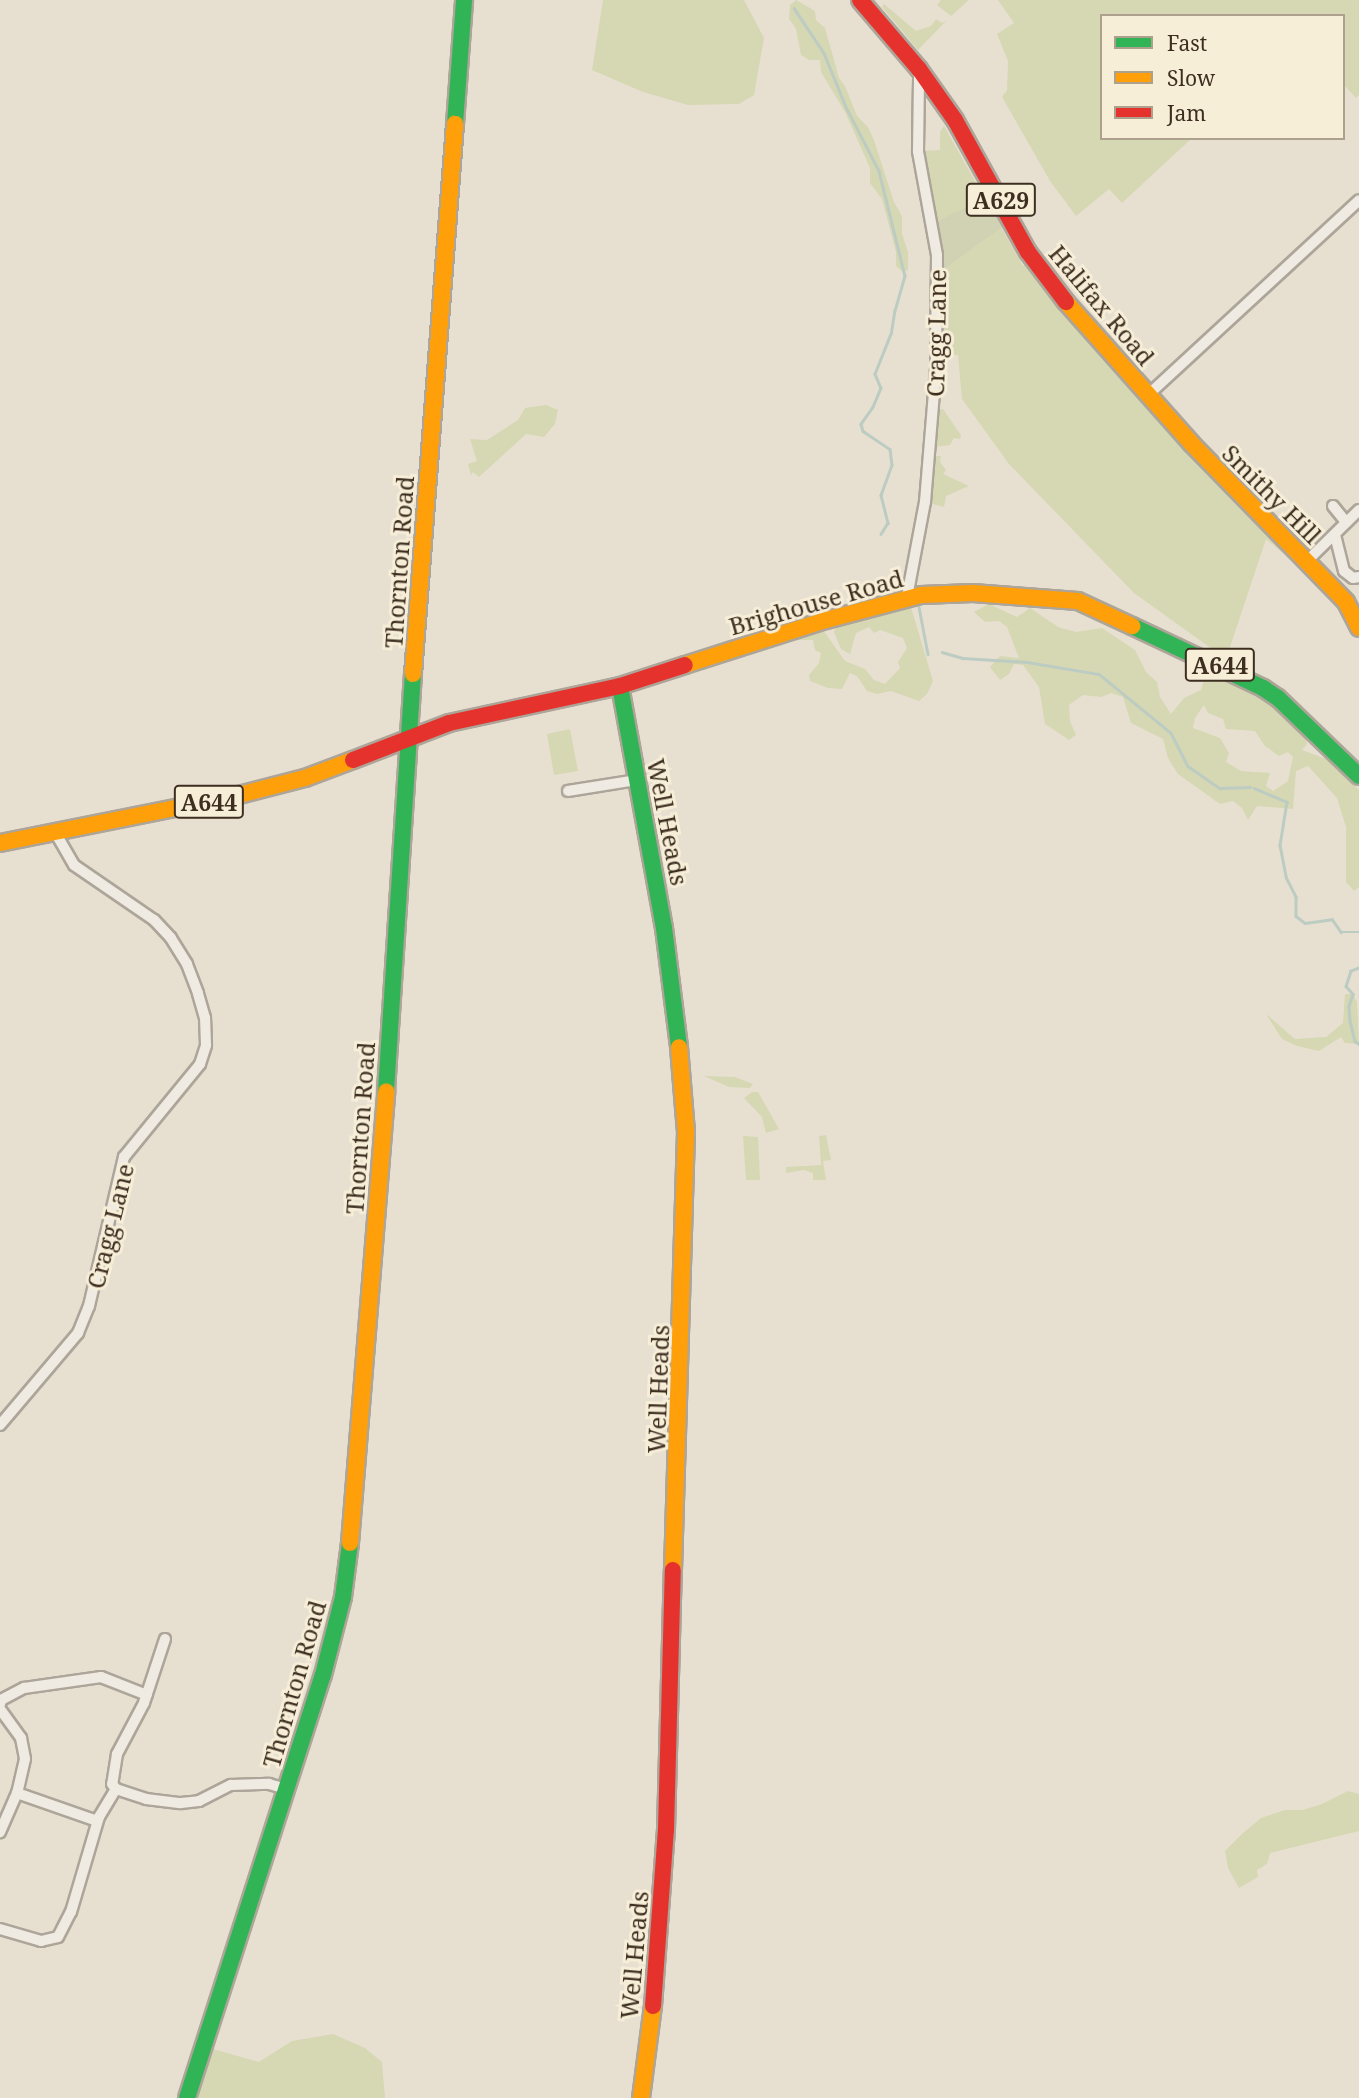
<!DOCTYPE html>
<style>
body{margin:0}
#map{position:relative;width:1359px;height:2098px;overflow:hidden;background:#e7e0d1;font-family:"Noto Serif",serif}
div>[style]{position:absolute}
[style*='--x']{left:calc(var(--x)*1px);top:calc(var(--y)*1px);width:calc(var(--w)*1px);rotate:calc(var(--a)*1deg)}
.green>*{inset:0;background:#d6d7b3}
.cemetery>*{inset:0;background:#d1d1b3}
.stream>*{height:2.5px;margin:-1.25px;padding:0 1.25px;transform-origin:1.25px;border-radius:1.25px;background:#bcccc2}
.roads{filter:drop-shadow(2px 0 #ada599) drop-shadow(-2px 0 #ada599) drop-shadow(0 2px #ada599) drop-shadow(0 -2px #ada599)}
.street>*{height:10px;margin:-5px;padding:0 5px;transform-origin:5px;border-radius:5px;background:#efebe3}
.fast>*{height:16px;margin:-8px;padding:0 8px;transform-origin:8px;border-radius:8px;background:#30b455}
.slow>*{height:16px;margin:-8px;padding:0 8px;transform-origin:8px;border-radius:8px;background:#ff9f0a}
.jam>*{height:16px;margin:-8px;padding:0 8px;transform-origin:8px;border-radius:8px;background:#e5322d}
span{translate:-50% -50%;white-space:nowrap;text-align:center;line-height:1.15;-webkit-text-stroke:6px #f7eed8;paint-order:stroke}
.shield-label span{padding:2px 5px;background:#f7eed8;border:2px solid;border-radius:5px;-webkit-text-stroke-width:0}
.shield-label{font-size:23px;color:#3d2e20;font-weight:700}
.street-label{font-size:24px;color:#3d2e20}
.legend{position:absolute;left:1100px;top:14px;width:245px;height:126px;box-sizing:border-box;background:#f7eed8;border:2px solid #ada18e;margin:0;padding:9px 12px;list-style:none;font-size:21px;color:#3d2e20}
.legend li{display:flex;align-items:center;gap:14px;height:35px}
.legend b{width:35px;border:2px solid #ada18e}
</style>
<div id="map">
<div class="green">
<div style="clip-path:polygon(603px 0,744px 0,764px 38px,754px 95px,739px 104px,688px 105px,643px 92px,592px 70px)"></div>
<div style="clip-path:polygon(796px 0,815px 11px,816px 20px,825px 28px,839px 78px,845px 86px,857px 116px,868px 127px,874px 140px,894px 202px,902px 216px,902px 234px,908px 252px,908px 270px,903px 272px,896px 266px,896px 252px,882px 199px,870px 183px,870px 168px,845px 112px,821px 72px,820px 60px,809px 60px,801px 55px,796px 29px,789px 19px,790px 5px)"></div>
<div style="clip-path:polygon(941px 0,969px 0,951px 16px,937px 5px)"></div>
<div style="clip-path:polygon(998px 0,1359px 0,1359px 95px,1356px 98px,1343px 84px,1343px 16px,1102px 16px,1102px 138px,1192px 138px,1122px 203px,1109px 189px,1076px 216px,1050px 181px,1002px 97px,1007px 90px,1008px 61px,997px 34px,1014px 23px)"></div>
<div style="clip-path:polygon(884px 4px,916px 31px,931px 26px,936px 19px,942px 23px,947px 20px,918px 50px,882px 7px)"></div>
<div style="clip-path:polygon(944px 126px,1023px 266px,1027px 264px,1304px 571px,1266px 539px,1226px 659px,1134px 593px,1009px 464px,962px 399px,958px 355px,943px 355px,941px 260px,922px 151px,940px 150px,940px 132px)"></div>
<div style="clip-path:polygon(546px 405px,558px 410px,555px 424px,544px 437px,526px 434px,479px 477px,473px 472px,471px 475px,468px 464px,477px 461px,470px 439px,487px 440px,518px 420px,525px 408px)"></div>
<div style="clip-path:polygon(943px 409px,961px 435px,960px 439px,954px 438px,950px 445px,935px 447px,937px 410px)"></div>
<div style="clip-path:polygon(935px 456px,941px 456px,940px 462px,946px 470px,943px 474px,969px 486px,946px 496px,944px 507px,929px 503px)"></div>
<div style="clip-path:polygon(910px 604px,933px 681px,927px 694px,919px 701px,891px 691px,877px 694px,867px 691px,857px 676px,850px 673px,842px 689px,828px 688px,810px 681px,809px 675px,819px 663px,821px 653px,815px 650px,813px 640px,793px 640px,792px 636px,821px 627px,845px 661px,865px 669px,874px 680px,885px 684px,900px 668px,898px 662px,907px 648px,903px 638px,880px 630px,874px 633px,869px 627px,856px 633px,850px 654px,841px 649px,834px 632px,837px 622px)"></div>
<div style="clip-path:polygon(evenodd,989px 604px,1017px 617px,1030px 608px,1058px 627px,1076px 632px,1102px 628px,1135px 650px,1146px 672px,1157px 682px,1160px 697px,1171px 714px,1184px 698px,1201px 690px,1205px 676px,1212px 669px,1272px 703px,1305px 733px,1307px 744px,1302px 750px,1329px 760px,1359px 790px,1359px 887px,1354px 891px,1346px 882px,1346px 827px,1337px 798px,1308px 766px,1296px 771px,1293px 809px,1257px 806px,1248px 820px,1242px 808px,1233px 801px,1220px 804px,1178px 774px,1168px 758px,1163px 739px,1131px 723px,1123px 697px,1111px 693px,1101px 697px,1083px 695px,1069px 705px,1070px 721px,1076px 735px,1069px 740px,1045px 724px,1039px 687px,1023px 665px,1014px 664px,1009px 674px,1000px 680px,990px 667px,1000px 656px,1019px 658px,1007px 627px,999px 621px,985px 622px,974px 612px,989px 604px,1204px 705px,1208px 713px,1223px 719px,1226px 729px,1255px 731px,1265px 746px,1279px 756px,1288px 752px,1293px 757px,1288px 781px,1273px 791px,1266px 786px,1270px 773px,1241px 771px,1226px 762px,1229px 753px,1220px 738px,1193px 728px,1195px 718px,1204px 705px)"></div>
<div style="clip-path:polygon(570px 729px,578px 771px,554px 775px,547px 734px)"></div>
<div style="clip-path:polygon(1345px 994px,1353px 994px,1357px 1002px,1359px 1044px,1345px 1043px,1341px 1037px,1319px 1051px,1297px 1046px,1282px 1039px,1266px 1014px,1295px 1039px,1326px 1037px,1343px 1023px)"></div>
<div style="clip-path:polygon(704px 1076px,735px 1077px,753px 1084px,750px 1088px,729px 1087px)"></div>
<div style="clip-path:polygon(752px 1092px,758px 1092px,779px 1129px,766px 1133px,762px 1117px,744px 1098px)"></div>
<div style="clip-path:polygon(826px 1135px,831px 1160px,823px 1161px,826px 1180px,813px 1180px,813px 1173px,804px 1170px,786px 1173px,786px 1167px,821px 1165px,819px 1136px)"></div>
<div style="clip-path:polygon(743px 1136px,758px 1137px,760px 1180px,746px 1180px)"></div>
<div style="clip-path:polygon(1348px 1791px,1359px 1794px,1359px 1831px,1270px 1853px,1267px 1864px,1257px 1870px,1258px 1877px,1239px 1888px,1228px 1868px,1225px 1851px,1243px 1833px,1261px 1818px,1285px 1810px,1303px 1810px,1322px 1804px)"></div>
<div style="clip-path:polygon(333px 2034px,365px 2048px,382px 2062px,385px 2098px,197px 2098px,213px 2049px,259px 2062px,292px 2041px)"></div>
</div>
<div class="cemetery">
<div style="clip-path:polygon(986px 198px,1002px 227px,941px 271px,934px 223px)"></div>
</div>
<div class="stream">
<div style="--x:794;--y:8;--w:54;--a:56.3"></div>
<div style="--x:824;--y:53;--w:58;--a:67.8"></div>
<div style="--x:846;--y:107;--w:72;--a:62.7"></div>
<div style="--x:879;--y:171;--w:108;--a:76.1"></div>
<div style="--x:905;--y:276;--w:35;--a:106"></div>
<div style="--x:895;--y:310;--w:24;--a:99"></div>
<div style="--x:891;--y:334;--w:43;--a:111.8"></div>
<div style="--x:875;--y:374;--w:15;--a:67"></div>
<div style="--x:881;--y:388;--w:21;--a:113"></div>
<div style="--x:873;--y:407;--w:21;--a:125"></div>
<div style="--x:861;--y:424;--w:7;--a:74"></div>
<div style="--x:863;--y:431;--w:32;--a:34"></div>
<div style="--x:890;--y:449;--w:16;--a:83"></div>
<div style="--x:892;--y:465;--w:32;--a:110"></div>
<div style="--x:881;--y:495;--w:29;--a:76"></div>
<div style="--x:888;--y:523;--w:13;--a:122"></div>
<div style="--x:919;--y:607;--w:48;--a:79.2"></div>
<div style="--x:942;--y:652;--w:22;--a:16"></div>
<div style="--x:963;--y:658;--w:64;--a:3.6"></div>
<div style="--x:1027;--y:662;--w:73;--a:9.5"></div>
<div style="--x:1099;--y:674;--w:93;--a:39.3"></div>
<div style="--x:1171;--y:733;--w:37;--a:63"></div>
<div style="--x:1188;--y:766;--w:39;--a:35"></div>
<div style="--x:1220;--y:788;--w:30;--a:-2"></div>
<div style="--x:1254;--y:788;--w:36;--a:23"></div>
<div style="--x:1287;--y:802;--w:44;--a:99.2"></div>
<div style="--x:1280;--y:845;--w:33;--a:79"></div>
<div style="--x:1286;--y:877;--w:22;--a:63"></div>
<div style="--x:1296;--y:897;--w:19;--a:90"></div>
<div style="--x:1296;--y:916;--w:11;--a:38"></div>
<div style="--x:1305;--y:923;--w:27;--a:-8"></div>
<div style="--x:1332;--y:919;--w:16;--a:55"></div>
<div style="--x:1341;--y:932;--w:18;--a:0"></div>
<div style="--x:1359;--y:968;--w:9;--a:159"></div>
<div style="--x:1351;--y:971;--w:16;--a:108"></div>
<div style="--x:1346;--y:986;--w:11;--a:49"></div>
<div style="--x:1353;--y:994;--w:13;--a:108"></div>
<div style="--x:1349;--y:1006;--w:15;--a:86"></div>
<div style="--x:1350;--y:1021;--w:21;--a:76"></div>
<div style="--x:1355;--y:1041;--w:5;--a:37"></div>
</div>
<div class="roads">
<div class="street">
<div style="--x:1148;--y:395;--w:287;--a:-42.7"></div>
<div style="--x:1333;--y:506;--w:21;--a:51"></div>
<div style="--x:1335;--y:535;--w:37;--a:76"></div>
<div style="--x:1344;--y:571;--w:11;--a:38"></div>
<div style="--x:1353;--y:578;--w:6;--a:-9"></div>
<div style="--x:1307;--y:561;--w:73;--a:-44.4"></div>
<div style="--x:907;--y:597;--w:97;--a:-79.3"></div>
<div style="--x:925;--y:502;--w:133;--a:-85.3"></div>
<div style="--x:936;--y:369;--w:114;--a:-89.5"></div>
<div style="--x:937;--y:255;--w:106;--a:-100.4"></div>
<div style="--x:918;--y:151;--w:76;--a:-89.2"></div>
<div style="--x:568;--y:791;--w:70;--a:-9.1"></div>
<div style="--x:0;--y:1425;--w:121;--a:-49.7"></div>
<div style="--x:78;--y:1333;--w:29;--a:-68"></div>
<div style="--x:89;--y:1306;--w:153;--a:-76.8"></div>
<div style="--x:124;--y:1157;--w:120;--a:-50.7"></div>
<div style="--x:200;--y:1064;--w:20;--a:-72"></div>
<div style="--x:206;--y:1045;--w:27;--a:-92"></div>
<div style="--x:205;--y:1018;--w:26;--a:-106"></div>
<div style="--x:198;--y:993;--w:31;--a:-111"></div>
<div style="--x:187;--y:964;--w:31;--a:-122"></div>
<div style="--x:171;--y:938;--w:25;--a:-133"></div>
<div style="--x:154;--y:920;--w:97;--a:-145.5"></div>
<div style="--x:74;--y:865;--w:38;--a:-120"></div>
<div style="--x:165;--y:1639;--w:67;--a:108.2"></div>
<div style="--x:144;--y:1703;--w:58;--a:117.9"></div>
<div style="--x:117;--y:1754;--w:30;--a:99"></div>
<div style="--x:112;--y:1784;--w:6;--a:51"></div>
<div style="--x:116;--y:1789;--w:32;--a:18"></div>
<div style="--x:146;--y:1799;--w:35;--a:7"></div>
<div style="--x:181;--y:1803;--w:18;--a:-6"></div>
<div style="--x:199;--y:1801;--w:36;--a:-27"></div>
<div style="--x:231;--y:1785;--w:38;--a:-2"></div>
<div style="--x:269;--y:1784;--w:18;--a:16"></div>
<div style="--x:0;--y:1704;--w:4;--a:-76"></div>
<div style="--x:1;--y:1700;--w:26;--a:-28"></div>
<div style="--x:24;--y:1688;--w:78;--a:-8.1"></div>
<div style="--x:101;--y:1677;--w:49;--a:21.4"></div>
<div style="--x:0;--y:1709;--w:36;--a:54"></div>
<div style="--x:21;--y:1738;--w:21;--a:79"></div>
<div style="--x:25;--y:1759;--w:35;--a:103"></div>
<div style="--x:17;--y:1793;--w:43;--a:113.6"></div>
<div style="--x:17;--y:1793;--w:85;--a:19.3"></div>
<div style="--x:0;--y:1929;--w:43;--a:16.3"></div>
<div style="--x:41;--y:1941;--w:17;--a:-13"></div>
<div style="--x:58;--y:1937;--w:28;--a:-63"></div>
<div style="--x:71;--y:1912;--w:99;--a:-73.6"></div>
<div style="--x:99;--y:1817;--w:33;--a:-59"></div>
</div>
<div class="fast">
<div style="--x:455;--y:124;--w:124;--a:-85.8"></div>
<div style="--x:1132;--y:626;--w:145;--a:25.3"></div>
<div style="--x:1263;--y:688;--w:18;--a:34"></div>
<div style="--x:1278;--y:698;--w:112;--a:43.9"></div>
<div style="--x:620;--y:686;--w:246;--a:79.7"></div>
<div style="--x:664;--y:928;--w:120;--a:82.8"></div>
<div style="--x:386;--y:1091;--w:418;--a:-86.3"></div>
<div style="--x:187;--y:2098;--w:444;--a:-72.2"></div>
<div style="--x:323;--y:1675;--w:81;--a:-75.6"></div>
<div style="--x:343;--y:1597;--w:54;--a:-82.6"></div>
</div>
<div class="slow">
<div style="--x:1066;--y:302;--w:188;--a:48.4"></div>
<div style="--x:1191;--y:443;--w:222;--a:45.7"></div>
<div style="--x:1346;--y:602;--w:29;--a:63"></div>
<div style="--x:685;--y:665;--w:148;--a:-17.7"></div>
<div style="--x:826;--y:620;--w:98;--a:-14.7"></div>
<div style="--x:921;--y:595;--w:52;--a:-2.2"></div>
<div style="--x:973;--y:593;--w:105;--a:4.4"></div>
<div style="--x:1078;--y:601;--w:60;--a:24.8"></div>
<div style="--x:413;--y:674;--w:552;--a:-85.63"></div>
<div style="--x:0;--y:843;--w:236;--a:-11.3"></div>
<div style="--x:231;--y:797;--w:76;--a:-14.4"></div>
<div style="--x:305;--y:778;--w:51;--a:-20.6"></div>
<div style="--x:350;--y:1543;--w:453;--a:-85.4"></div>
<div style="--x:673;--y:1570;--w:438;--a:-88.3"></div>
<div style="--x:686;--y:1132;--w:85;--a:-94.7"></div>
<div style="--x:641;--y:2098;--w:93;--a:-82.6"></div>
</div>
<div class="jam">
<div style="--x:860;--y:0;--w:91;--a:49.5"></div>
<div style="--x:919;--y:69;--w:62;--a:54.8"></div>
<div style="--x:955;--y:120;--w:151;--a:61.1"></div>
<div style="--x:1028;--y:252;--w:63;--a:52.8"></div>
<div style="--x:353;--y:760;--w:103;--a:-21.1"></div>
<div style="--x:449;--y:723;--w:175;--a:-12.2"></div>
<div style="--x:620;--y:686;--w:68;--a:-17.9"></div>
<div style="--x:653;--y:2006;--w:176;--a:-85.8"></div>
<div style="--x:666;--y:1830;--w:260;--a:-88.5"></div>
</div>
</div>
<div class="shield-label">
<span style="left:1001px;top:200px">A629</span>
<span style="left:1220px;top:665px">A644</span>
<span style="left:209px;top:802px">A644</span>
</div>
<div class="street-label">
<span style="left:1102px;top:305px;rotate:50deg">Halifax Road</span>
<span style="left:936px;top:333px;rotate:-89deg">Cragg Lane</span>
<span style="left:1272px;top:494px;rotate:45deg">Smithy Hill</span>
<span style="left:399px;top:562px;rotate:-86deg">Thornton Road</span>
<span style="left:816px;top:602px;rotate:-16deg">Brighouse Road</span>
<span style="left:668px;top:822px;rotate:79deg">Well Heads</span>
<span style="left:360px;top:1128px;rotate:-86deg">Thornton Road</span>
<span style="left:110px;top:1226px;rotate:-76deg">Cragg Lane</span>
<span style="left:658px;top:1389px;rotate:-88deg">Well Heads</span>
<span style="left:294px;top:1684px;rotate:-74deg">Thornton Road</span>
<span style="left:634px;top:1955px;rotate:-85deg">Well Heads</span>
</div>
<ul class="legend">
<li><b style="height:9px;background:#30b455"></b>Fast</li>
<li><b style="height:9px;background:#ff9f0a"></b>Slow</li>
<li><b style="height:9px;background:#e5322d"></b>Jam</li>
</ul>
</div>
